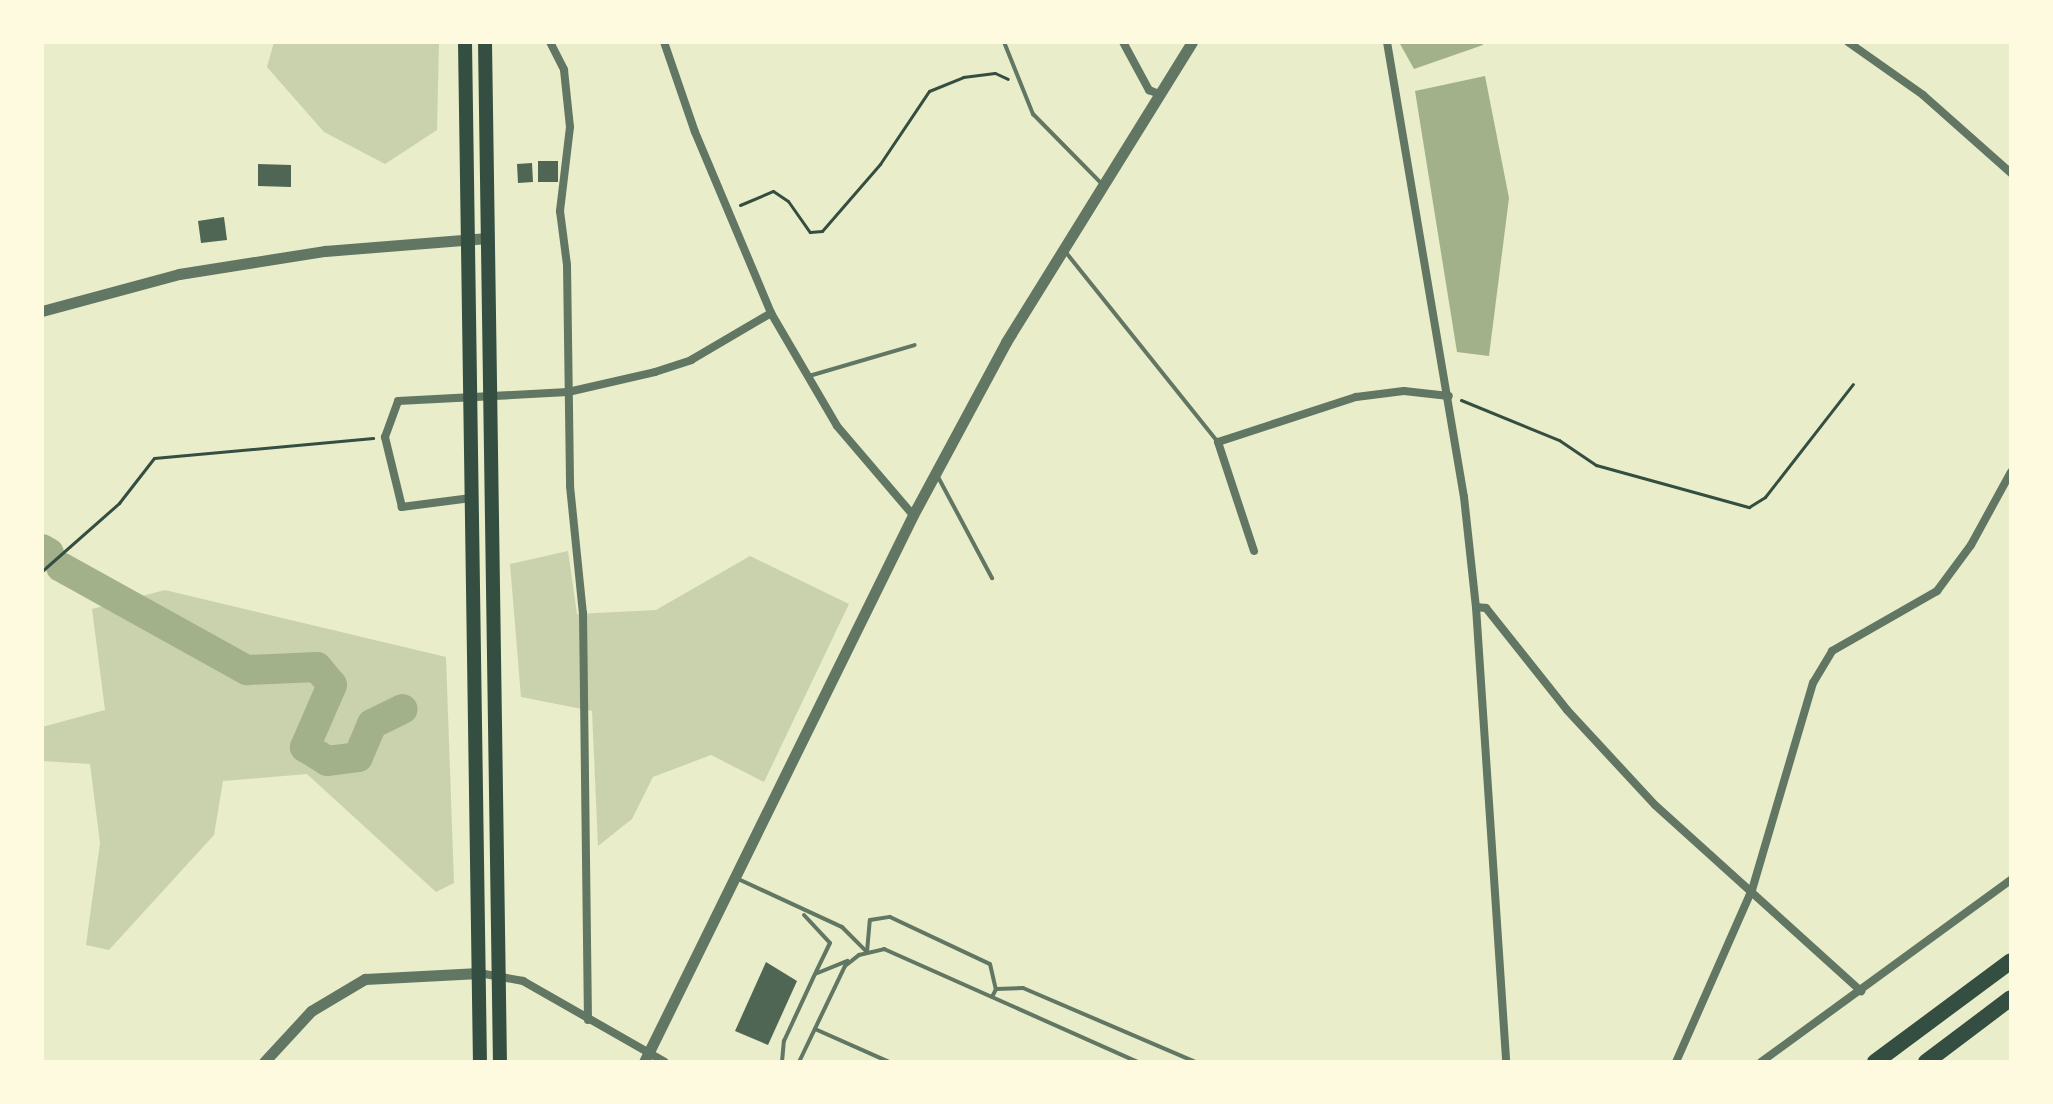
<!DOCTYPE html>
<style>
body{margin:0}
#map{position:relative;width:2053px;height:1104px;overflow:hidden;background:#e9edc9;font-family:Georgia,serif}
div>[style]{position:absolute}
[style*='--x']{left:calc(var(--x)*1px);top:calc(var(--y)*1px);width:calc(var(--w)*1px);rotate:calc(var(--a)*1deg)}
.green>*{inset:0;background:#cad2ad}
.water>*{inset:0;background:#a3b18a}
.river>*{height:30px;margin:-15px;padding:0 15px;transform-origin:15px;border-radius:15px;background:#a3b18a}
.building>*{inset:0;background:#4f6655}
.path>*{height:3px;margin:-1.5px;padding:0 1.5px;transform-origin:1.5px;border-radius:1.5px;background:#344e41}
.service>*{height:4px;margin:-2px;padding:0 2px;transform-origin:2px;border-radius:2px;background:#617663}
.minor>*{height:8px;margin:-4px;padding:0 4px;transform-origin:4px;border-radius:4px;background:#617663}
.tertiary>*{height:11px;margin:-5.5px;padding:0 5.5px;transform-origin:5.5px;border-radius:5.5px;background:#617663}
.trunk>*{height:14px;margin:-7px;padding:0 7px;transform-origin:7px;border-radius:7px;background:#344e41}
.motorway>*{height:16px;margin:-8px;padding:0 8px;transform-origin:8px;border-radius:8px;background:#344e41}
span{translate:-50% -50%;white-space:nowrap;text-align:center;line-height:1.15;-webkit-text-stroke:6px #fefae0;paint-order:stroke}
.frame{position:absolute;inset:0;border:44px solid #fefae0;pointer-events:none}
</style>
<div id="map">
<div class="green">
<div style="clip-path:polygon(274px 42px,439px 42px,437px 130px,385px 164px,324px 132px,267px 67px)"></div>
<div style="clip-path:polygon(568px 551px,577px 614px,656px 610px,750px 556px,849px 604px,764px 782px,711px 755px,653px 777px,632px 819px,598px 846px,592px 711px,521px 697px,510px 564px)"></div>
<div style="clip-path:polygon(165px 590px,446px 657px,454px 883px,436px 892px,307px 774px,223px 781px,214px 835px,109px 950px,86px 945px,100px 843px,90px 764px,42px 761px,42px 727px,105px 710px,92px 609px)"></div>
</div>
<div class="water">
<div style="clip-path:polygon(1399px 42px,1482px 42px,1483px 45px,1414px 69px)"></div>
<div style="clip-path:polygon(1485px 76px,1509px 198px,1489px 356px,1457px 352px,1415px 91px)"></div>
</div>
<div class="river">
<div style="--x:42;--y:549;--w:8;--a:30"></div>
<div style="--x:61;--y:567;--w:213;--a:29"></div>
<div style="--x:247;--y:670;--w:70;--a:-2.5"></div>
<div style="--x:317;--y:667;--w:23;--a:50"></div>
<div style="--x:332;--y:685;--w:68;--a:113.5"></div>
<div style="--x:305;--y:747;--w:26;--a:32"></div>
<div style="--x:327;--y:761;--w:31;--a:-7"></div>
<div style="--x:358;--y:757;--w:36;--a:-67"></div>
<div style="--x:372;--y:724;--w:34;--a:-26"></div>
</div>
<div class="building">
<div style="clip-path:polygon(538px 161px,558px 161px,558px 182px,538px 182px)"></div>
<div style="clip-path:polygon(532px 163px,533px 182px,518px 183px,517px 164px)"></div>
<div style="clip-path:polygon(258px 164px,291px 165px,291px 187px,258px 186px)"></div>
<div style="clip-path:polygon(224px 217px,227px 240px,201px 243px,198px 221px)"></div>
<div style="clip-path:polygon(766px 962px,797px 981px,768px 1045px,735px 1031px)"></div>
</div>
<div class="path">
<div style="--x:740;--y:205;--w:36;--a:-23"></div>
<div style="--x:773;--y:191;--w:18;--a:34"></div>
<div style="--x:788;--y:201;--w:38;--a:55"></div>
<div style="--x:810;--y:232;--w:12;--a:-5"></div>
<div style="--x:822;--y:231;--w:89;--a:-49.1"></div>
<div style="--x:880;--y:164;--w:88;--a:-56.1"></div>
<div style="--x:929;--y:91;--w:37;--a:-22"></div>
<div style="--x:963;--y:77;--w:32;--a:-7"></div>
<div style="--x:995;--y:73;--w:14;--a:25"></div>
<div style="--x:1461;--y:400;--w:106;--a:22.2"></div>
<div style="--x:1559;--y:440;--w:45;--a:34"></div>
<div style="--x:1596;--y:465;--w:159;--a:15.4"></div>
<div style="--x:1749;--y:507;--w:19;--a:-32"></div>
<div style="--x:1765;--y:497;--w:143;--a:-52.1"></div>
<div style="--x:42;--y:571;--w:103;--a:-41.4"></div>
<div style="--x:119;--y:503;--w:57;--a:-52.1"></div>
<div style="--x:154;--y:458;--w:220;--a:-5.2"></div>
</div>
<div class="service">
<div style="--x:1004;--y:42;--w:78;--a:68.1"></div>
<div style="--x:1033;--y:114;--w:97;--a:45.4"></div>
<div style="--x:1064;--y:250;--w:246;--a:51.3"></div>
<div style="--x:809;--y:376;--w:110;--a:-16.3"></div>
<div style="--x:937;--y:475;--w:117;--a:61.9"></div>
<div style="--x:736;--y:878;--w:117;--a:24.8"></div>
<div style="--x:842;--y:927;--w:34;--a:45"></div>
<div style="--x:804;--y:915;--w:38;--a:47"></div>
<div style="--x:830;--y:943;--w:32;--a:116"></div>
<div style="--x:867;--y:952;--w:32;--a:-85"></div>
<div style="--x:870;--y:920;--w:20;--a:-9"></div>
<div style="--x:890;--y:917;--w:110;--a:25.2"></div>
<div style="--x:990;--y:964;--w:26;--a:77"></div>
<div style="--x:992;--y:997;--w:9;--a:-63"></div>
<div style="--x:996;--y:989;--w:27;--a:-2"></div>
<div style="--x:1023;--y:988;--w:188;--a:23.2"></div>
<div style="--x:815;--y:1029;--w:81;--a:24"></div>
<div style="--x:782;--y:1062;--w:21;--a:-85"></div>
<div style="--x:784;--y:1041;--w:74;--a:-65.2"></div>
<div style="--x:815;--y:974;--w:35;--a:-22"></div>
<div style="--x:799;--y:1062;--w:106;--a:-64.4"></div>
<div style="--x:845;--y:966;--w:18;--a:-38"></div>
<div style="--x:859;--y:955;--w:26;--a:-13"></div>
<div style="--x:884;--y:949;--w:278;--a:24"></div>
</div>
<div class="minor">
<div style="--x:550;--y:42;--w:31;--a:63"></div>
<div style="--x:564;--y:70;--w:57;--a:84"></div>
<div style="--x:570;--y:127;--w:85;--a:96.8"></div>
<div style="--x:560;--y:211;--w:54;--a:82.6"></div>
<div style="--x:567;--y:265;--w:221;--a:89.2"></div>
<div style="--x:570;--y:486;--w:128;--a:84.2"></div>
<div style="--x:583;--y:613;--w:407;--a:89.3"></div>
<div style="--x:664;--y:42;--w:95;--a:71"></div>
<div style="--x:695;--y:132;--w:196;--a:67.2"></div>
<div style="--x:771;--y:313;--w:131;--a:59.7"></div>
<div style="--x:837;--y:426;--w:117;--a:49.5"></div>
<div style="--x:1123;--y:42;--w:55;--a:61.6"></div>
<div style="--x:1149;--y:90;--w:11;--a:22"></div>
<div style="--x:1387;--y:42;--w:461;--a:80.4"></div>
<div style="--x:1464;--y:497;--w:111;--a:83.8"></div>
<div style="--x:1476;--y:607;--w:456;--a:86.2"></div>
<div style="--x:1848;--y:42;--w:92;--a:35.2"></div>
<div style="--x:1923;--y:95;--w:118;--a:41.6"></div>
<div style="--x:471;--y:498;--w:70;--a:172.6"></div>
<div style="--x:402;--y:507;--w:72;--a:-103.7"></div>
<div style="--x:385;--y:437;--w:38;--a:-70"></div>
<div style="--x:398;--y:401;--w:170;--a:-3"></div>
<div style="--x:568;--y:392;--w:89;--a:-12.9"></div>
<div style="--x:655;--y:372;--w:38;--a:-18"></div>
<div style="--x:691;--y:360;--w:93;--a:-30.4"></div>
<div style="--x:1254;--y:551;--w:115;--a:-108.3"></div>
<div style="--x:1218;--y:442;--w:145;--a:-18.1"></div>
<div style="--x:1356;--y:397;--w:48;--a:-7.1"></div>
<div style="--x:1404;--y:391;--w:45;--a:6.3"></div>
<div style="--x:1476;--y:607;--w:10;--a:6"></div>
<div style="--x:1486;--y:608;--w:130;--a:51.5"></div>
<div style="--x:1567;--y:710;--w:129;--a:47.2"></div>
<div style="--x:1655;--y:805;--w:278;--a:42.1"></div>
<div style="--x:479;--y:973;--w:45;--a:10.3"></div>
<div style="--x:523;--y:981;--w:163;--a:29.7"></div>
<div style="--x:1676;--y:1062;--w:188;--a:-66.2"></div>
<div style="--x:1752;--y:890;--w:216;--a:-73.6"></div>
<div style="--x:1813;--y:683;--w:37;--a:-59"></div>
<div style="--x:1832;--y:651;--w:121;--a:-29.7"></div>
<div style="--x:1937;--y:591;--w:57;--a:-53.5"></div>
<div style="--x:1971;--y:545;--w:83;--a:-61.3"></div>
<div style="--x:1761;--y:1062;--w:309;--a:-36.1"></div>
</div>
<div class="tertiary">
<div style="--x:42;--y:311;--w:142;--a:-15.1"></div>
<div style="--x:179;--y:274;--w:148;--a:-9"></div>
<div style="--x:325;--y:251;--w:163;--a:-4.6"></div>
<div style="--x:264;--y:1062;--w:69;--a:-47.3"></div>
<div style="--x:311;--y:1011;--w:63;--a:-30.7"></div>
<div style="--x:365;--y:979;--w:114;--a:-3"></div>
<div style="--x:644;--y:1062;--w:610;--a:-63.81"></div>
<div style="--x:913;--y:515;--w:196;--a:-61.7"></div>
<div style="--x:1006;--y:342;--w:353;--a:-58.2"></div>
</div>
<div class="trunk">
<div style="--x:465;--y:42;--w:1020;--a:89.16"></div>
<div style="--x:485;--y:42;--w:1020;--a:89.16"></div>
</div>
<div class="motorway">
<div style="--x:1875;--y:1062;--w:169;--a:-36.6"></div>
<div style="--x:1926;--y:1062;--w:106;--a:-37"></div>
</div>
<div class="frame"></div>
</div>
